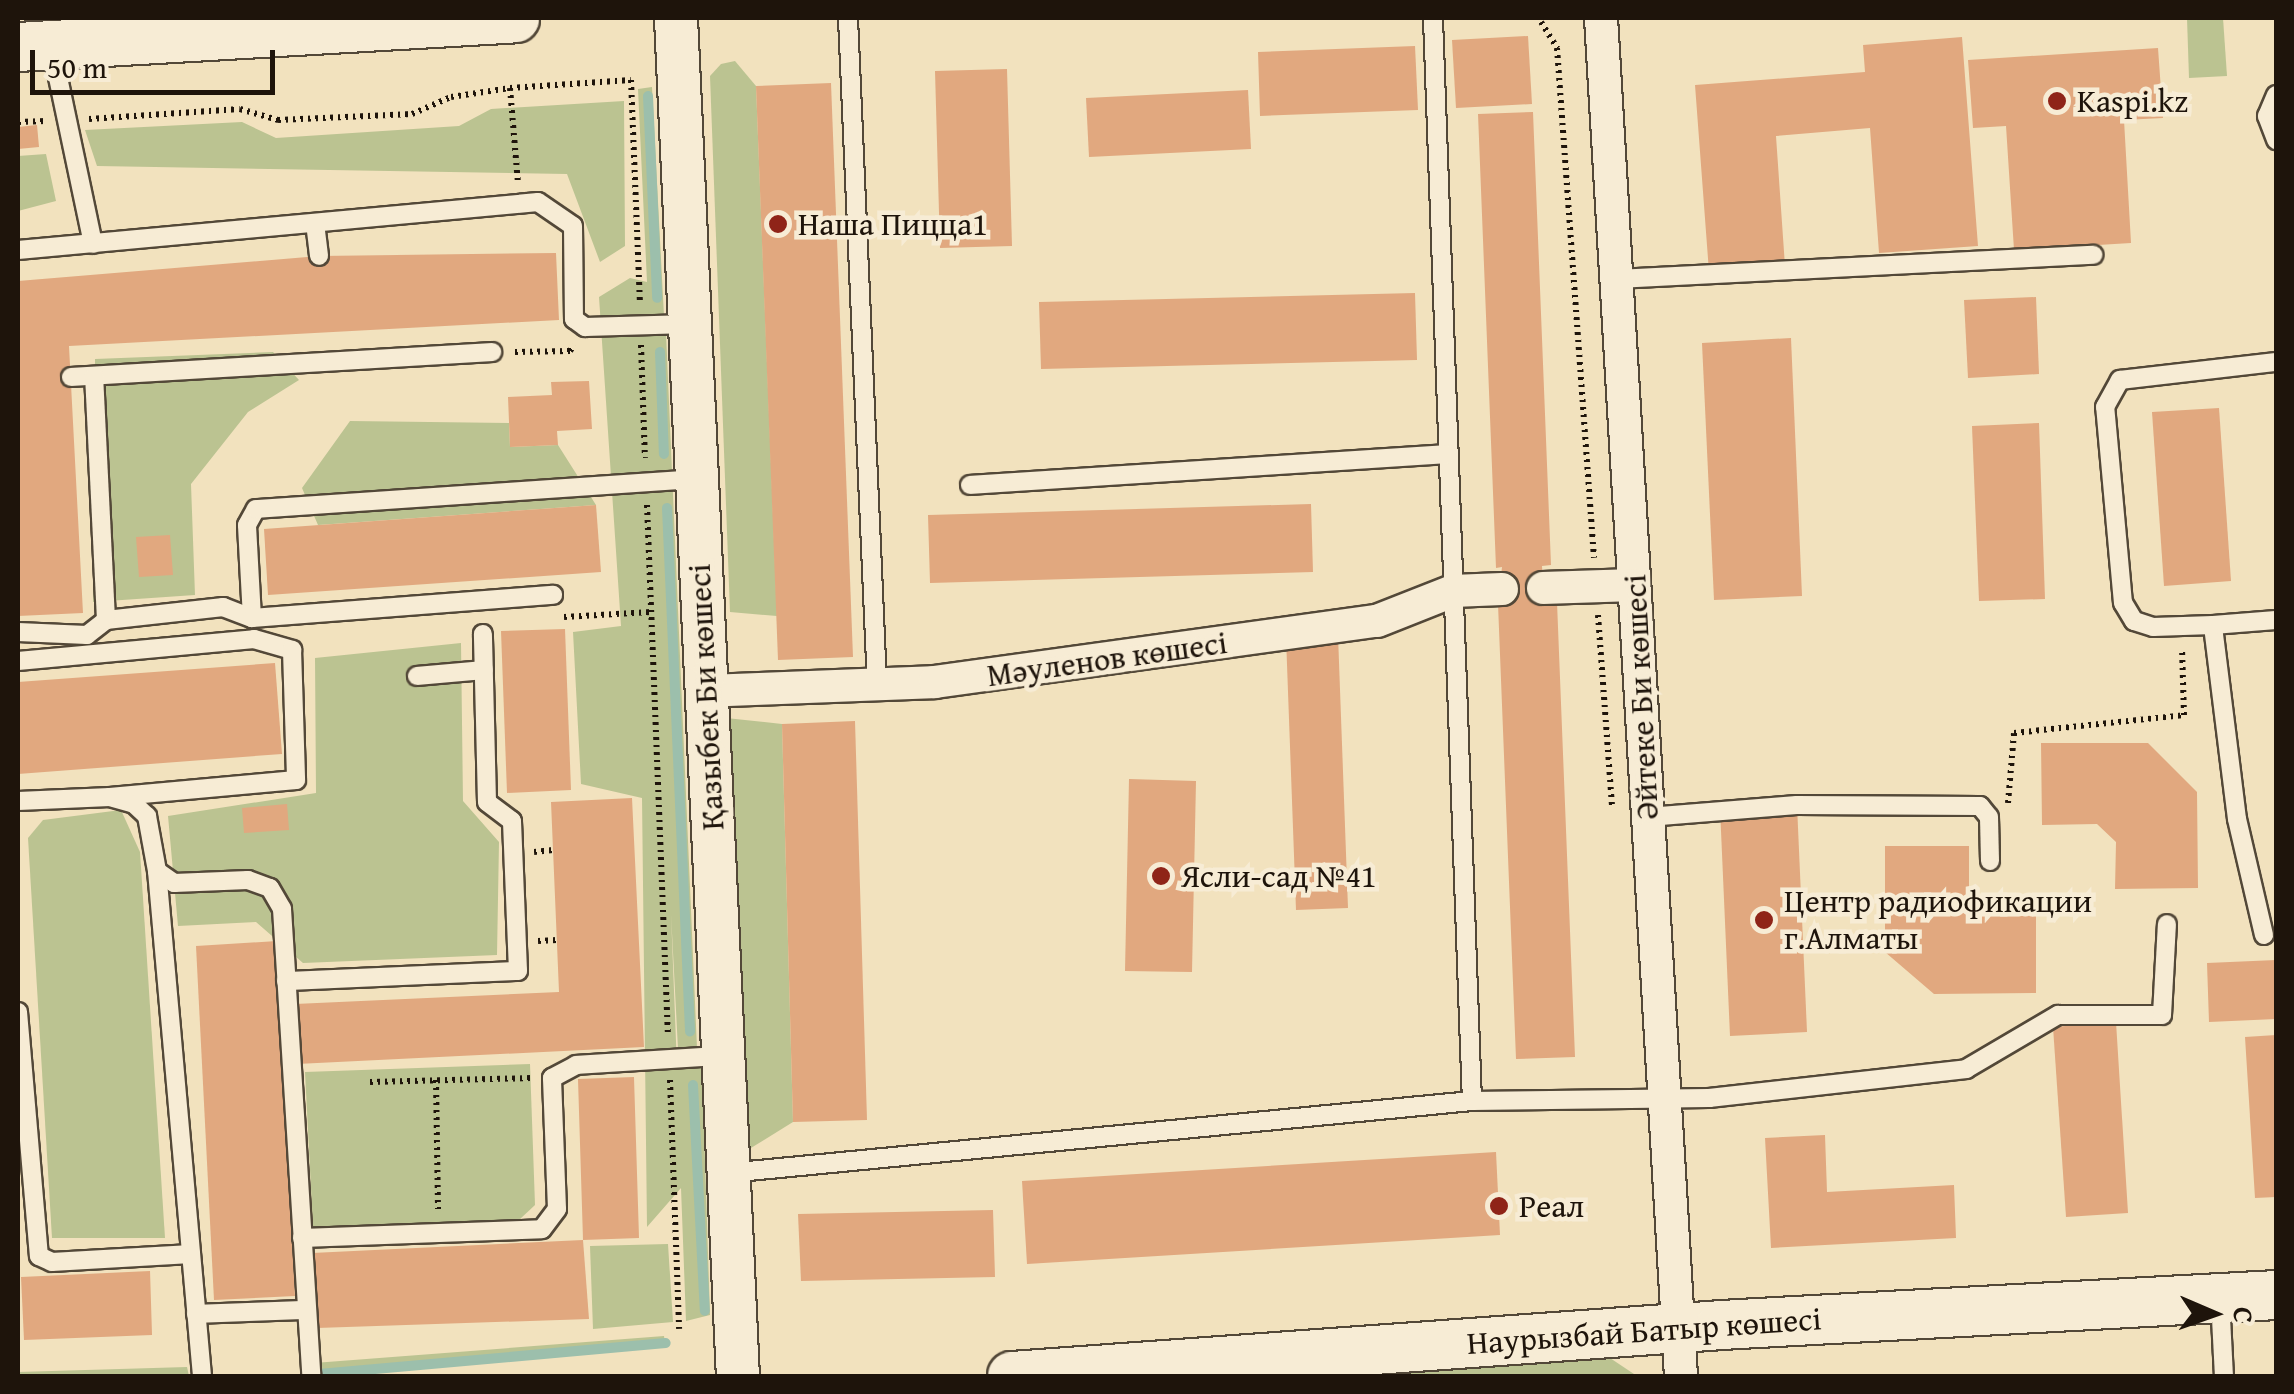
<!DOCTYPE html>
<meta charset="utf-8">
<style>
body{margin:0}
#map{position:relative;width:2294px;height:1394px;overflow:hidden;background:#f2e2be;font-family:"Gentium Book Plus",serif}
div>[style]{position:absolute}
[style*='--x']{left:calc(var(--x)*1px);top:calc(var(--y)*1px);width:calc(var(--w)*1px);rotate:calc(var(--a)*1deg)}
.green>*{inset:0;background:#bbc391}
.stream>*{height:10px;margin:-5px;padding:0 5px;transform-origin:5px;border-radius:5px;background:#9cbfac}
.building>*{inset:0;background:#e1a87f}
.path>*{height:6px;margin-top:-3px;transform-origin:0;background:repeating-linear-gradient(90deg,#1e140b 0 2.5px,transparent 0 7.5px)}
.roads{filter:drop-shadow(2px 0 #534838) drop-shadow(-2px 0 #534838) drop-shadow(0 2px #534838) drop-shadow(0 -2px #534838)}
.service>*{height:18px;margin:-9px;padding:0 9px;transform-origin:9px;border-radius:9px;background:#f7ecd5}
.minor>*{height:32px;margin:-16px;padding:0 16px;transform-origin:16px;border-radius:16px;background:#f7ecd5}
.tertiary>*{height:42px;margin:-21px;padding:0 21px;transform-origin:21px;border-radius:21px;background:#f7ecd5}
.secondary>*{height:48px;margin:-24px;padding:0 24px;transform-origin:24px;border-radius:24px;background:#f7ecd5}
.dots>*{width:28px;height:28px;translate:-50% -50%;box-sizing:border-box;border:5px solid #f7ecd5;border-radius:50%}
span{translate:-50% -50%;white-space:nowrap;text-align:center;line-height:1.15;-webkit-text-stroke:9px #f7ecd5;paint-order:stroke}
.poi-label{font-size:32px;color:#1e140b}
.left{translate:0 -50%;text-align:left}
.street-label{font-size:32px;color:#1e140b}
.frame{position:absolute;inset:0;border:20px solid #1e140b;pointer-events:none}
.north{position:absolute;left:2164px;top:1264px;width:100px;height:100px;-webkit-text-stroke:8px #f7ecd5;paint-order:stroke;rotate:92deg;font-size:28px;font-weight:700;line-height:40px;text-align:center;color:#1e140b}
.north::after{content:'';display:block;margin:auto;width:35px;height:45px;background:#1e140b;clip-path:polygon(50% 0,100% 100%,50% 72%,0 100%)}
.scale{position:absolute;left:30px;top:50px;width:245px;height:45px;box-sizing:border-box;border:5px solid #1e140b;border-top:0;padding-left:12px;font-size:30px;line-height:35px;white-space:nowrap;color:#1e140b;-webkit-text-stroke:8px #f7ecd5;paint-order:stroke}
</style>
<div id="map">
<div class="green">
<div style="clip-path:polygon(2187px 18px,2223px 18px,2227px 76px,2189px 78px)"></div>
<div style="clip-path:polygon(735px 61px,756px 86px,777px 616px,730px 612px,710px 76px,721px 64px)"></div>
<div style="clip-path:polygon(652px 87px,664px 316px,648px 316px,649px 334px,666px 333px,697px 1048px,678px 1049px,671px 914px,677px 1067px,702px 1067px,710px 1315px,686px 1321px,681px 1188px,647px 1227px,642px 798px,581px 784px,573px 632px,621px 626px,599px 297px,630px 278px,647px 282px,638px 89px)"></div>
<div style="clip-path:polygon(624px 101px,625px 246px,600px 262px,567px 174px,97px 166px,85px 130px,242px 122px,276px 138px,459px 126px,491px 109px)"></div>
<div style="clip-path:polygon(46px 154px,56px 201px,18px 211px,18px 156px)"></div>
<div style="clip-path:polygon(273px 352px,299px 380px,248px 412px,191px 484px,195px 595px,93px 602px,95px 359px)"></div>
<div style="clip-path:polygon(350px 421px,509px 423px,510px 447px,558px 445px,596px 505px,318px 525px,302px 488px)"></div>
<div style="clip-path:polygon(461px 643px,463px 801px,499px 842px,497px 955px,303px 963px,256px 922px,178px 926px,168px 816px,316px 793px,315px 658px)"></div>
<div style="clip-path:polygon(726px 718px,782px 724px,793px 1122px,746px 1151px)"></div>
<div style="clip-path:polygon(121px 810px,140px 852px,165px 1238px,52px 1238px,28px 838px,43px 820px)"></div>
<div style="clip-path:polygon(530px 1064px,535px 1205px,519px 1220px,313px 1228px,305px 1072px)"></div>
<div style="clip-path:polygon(668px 1244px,673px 1322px,593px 1329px,590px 1246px)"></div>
<div style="clip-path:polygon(664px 1336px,665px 1343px,315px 1370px,314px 1363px)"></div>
<div style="clip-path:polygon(1607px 1356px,1637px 1376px,1292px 1376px)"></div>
<div style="clip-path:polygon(187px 1367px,189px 1376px,18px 1376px,18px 1372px)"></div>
</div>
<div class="stream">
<div style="--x:648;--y:96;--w:202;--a:87.4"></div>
<div style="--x:660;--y:352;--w:102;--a:87.8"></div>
<div style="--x:667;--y:508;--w:524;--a:87.48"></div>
<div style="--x:693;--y:1085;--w:226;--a:87"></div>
<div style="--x:319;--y:1374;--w:348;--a:-5.1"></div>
</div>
<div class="building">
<div style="clip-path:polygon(1528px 36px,1532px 104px,1456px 108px,1452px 40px)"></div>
<div style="clip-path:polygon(1962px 37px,1978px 246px,1879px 253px,1870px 128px,1776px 136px,1785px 266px,1709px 272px,1695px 85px,1865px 72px,1863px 45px)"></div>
<div style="clip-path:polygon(1415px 46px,1418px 110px,1260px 116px,1258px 52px)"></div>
<div style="clip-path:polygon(2158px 48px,2163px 118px,2124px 120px,2131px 243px,2014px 250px,2006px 126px,1973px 128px,1968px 60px)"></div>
<div style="clip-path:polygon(1007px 69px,1012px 246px,940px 248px,935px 71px)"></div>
<div style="clip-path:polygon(831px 83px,853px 657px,778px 660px,756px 86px)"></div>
<div style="clip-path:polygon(1248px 90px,1251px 149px,1089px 157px,1086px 98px)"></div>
<div style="clip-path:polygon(1533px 112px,1551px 565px,1542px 566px,1544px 602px,1557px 602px,1575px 1057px,1516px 1059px,1498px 604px,1502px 567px,1496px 568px,1478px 114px)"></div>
<div style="clip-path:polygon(37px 125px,39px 147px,18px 149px,18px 127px)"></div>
<div style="clip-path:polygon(556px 253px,559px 320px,69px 346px,83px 613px,18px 616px,18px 281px,319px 256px)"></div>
<div style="clip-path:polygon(1415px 293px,1417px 360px,1041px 369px,1039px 302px)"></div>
<div style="clip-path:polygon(2036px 297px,2039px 374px,1968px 378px,1964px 300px)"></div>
<div style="clip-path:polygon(1791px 338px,1802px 596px,1714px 600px,1702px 343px)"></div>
<div style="clip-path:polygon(589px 381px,592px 429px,557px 431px,558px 445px,510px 447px,508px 397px,552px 395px,551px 382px)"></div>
<div style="clip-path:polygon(2219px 408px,2231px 581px,2164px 586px,2152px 412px)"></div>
<div style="clip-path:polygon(2039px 423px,2045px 599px,1979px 601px,1972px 426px)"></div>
<div style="clip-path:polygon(1311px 504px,1313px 572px,930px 583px,928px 515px)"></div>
<div style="clip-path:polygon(596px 505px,601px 572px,268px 595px,264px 529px)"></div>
<div style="clip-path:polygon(170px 535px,173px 575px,139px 577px,136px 537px)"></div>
<div style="clip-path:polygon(565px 629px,571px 790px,507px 793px,501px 631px)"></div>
<div style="clip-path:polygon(1338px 635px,1348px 908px,1296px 910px,1286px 637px)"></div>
<div style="clip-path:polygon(275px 663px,282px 754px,18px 774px,18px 682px)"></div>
<div style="clip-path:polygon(855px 721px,867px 1120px,793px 1122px,782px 724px)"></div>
<div style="clip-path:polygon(2041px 743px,2148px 743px,2197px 792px,2198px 888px,2115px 889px,2116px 842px,2097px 824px,2042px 825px)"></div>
<div style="clip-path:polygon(1129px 779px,1196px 781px,1192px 972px,1125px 971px)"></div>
<div style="clip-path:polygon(632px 798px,644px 1047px,297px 1064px,295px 1004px,559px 992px,551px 802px)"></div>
<div style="clip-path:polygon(287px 804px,289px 830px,244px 833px,242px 808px)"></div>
<div style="clip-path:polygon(1797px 805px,1807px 1032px,1730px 1036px,1720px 808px)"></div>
<div style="clip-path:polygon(1885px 846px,1969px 846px,1969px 904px,1983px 913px,2036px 913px,2036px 993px,1934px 994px,1885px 952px)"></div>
<div style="clip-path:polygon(277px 941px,295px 1296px,214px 1300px,196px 946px)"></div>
<div style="clip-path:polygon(2276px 960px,2276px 1019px,2209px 1022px,2207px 963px)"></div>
<div style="clip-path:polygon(2116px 1022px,2128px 1213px,2066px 1217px,2053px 1027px)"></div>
<div style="clip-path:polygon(2276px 1035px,2276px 1197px,2255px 1198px,2245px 1037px)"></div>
<div style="clip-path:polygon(634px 1077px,639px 1238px,583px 1240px,578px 1079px)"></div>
<div style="clip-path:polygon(1825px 1135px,1827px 1192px,1954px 1185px,1956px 1238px,1771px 1248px,1765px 1138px)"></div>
<div style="clip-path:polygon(1496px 1152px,1500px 1235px,1027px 1264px,1022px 1181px)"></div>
<div style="clip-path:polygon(993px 1210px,995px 1277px,801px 1281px,798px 1214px)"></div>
<div style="clip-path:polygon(583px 1240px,589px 1319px,317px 1328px,312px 1253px)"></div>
<div style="clip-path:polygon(150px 1271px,152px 1335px,24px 1340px,21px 1277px)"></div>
</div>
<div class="path">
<div style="--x:1541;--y:22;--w:31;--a:58"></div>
<div style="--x:1557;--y:48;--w:511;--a:85.85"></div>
<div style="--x:510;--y:88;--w:95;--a:85.2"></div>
<div style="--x:89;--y:119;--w:151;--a:-3.8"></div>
<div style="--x:240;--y:109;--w:40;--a:16"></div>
<div style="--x:278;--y:120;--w:134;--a:-2.6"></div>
<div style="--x:412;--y:114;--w:43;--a:-23.6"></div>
<div style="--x:451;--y:97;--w:60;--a:-8.7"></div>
<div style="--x:510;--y:88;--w:121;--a:-3.8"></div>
<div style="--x:631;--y:80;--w:223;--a:87.7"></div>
<div style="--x:18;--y:122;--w:28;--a:-2"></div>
<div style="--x:641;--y:345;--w:113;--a:88"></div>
<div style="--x:515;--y:352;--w:55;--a:-1"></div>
<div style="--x:570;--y:351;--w:7;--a:-56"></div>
<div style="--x:647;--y:505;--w:532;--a:87.74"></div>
<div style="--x:1598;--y:615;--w:193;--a:85.8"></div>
<div style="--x:564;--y:617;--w:87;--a:-3.3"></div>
<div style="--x:2008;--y:803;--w:70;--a:-85.1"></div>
<div style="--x:2014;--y:733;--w:171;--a:-6"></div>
<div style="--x:2184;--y:715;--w:67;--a:-91.7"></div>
<div style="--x:534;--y:852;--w:19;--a:-6"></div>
<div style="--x:538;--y:941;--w:19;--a:-3"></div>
<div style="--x:436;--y:1080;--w:129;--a:89.1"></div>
<div style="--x:670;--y:1080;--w:249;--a:87.9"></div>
<div style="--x:370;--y:1082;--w:161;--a:-1.4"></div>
</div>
<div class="roads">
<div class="service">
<div style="--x:848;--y:18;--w:667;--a:87.51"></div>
<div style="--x:1433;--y:18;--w:1084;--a:87.94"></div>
<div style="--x:52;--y:49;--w:199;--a:78.1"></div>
<div style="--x:2276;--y:95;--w:23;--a:113"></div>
<div style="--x:2267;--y:116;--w:26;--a:69"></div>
<div style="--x:315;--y:223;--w:33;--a:83"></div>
<div style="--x:18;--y:250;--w:522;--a:-5.27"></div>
<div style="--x:538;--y:202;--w:42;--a:34.4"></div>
<div style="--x:573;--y:226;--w:93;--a:89.4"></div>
<div style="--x:574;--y:319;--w:14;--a:36"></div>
<div style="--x:585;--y:327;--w:104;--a:-1.7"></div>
<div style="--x:1616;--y:279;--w:478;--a:-2.9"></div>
<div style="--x:71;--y:377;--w:422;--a:-3.4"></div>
<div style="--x:970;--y:485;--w:478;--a:-3.7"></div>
<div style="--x:252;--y:618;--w:93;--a:-93.1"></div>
<div style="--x:247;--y:525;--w:18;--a:-61"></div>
<div style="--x:256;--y:509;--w:441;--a:-3.9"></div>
<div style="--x:106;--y:620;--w:118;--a:-6.3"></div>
<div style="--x:223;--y:607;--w:31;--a:21"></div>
<div style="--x:252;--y:618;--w:302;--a:-4.4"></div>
<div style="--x:2213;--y:625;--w:60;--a:178.1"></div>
<div style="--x:2153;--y:627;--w:20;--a:-162"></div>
<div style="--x:2134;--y:621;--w:21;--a:-121"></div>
<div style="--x:2123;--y:603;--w:197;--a:-95.2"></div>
<div style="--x:2105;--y:407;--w:31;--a:-61"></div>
<div style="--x:2120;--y:380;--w:157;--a:-6.6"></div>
<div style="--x:18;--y:632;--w:69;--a:2.5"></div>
<div style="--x:87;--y:635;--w:24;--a:-38"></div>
<div style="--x:106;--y:620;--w:244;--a:-92.8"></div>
<div style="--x:18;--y:661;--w:237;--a:-5.3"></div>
<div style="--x:254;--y:639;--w:40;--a:16"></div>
<div style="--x:292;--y:650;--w:130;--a:88.2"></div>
<div style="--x:296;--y:780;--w:187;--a:174.8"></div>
<div style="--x:417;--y:676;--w:67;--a:-5.1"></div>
<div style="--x:18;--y:801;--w:92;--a:-2.5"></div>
<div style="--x:110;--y:797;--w:25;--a:16"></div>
<div style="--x:134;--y:804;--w:18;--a:43"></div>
<div style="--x:147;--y:816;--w:56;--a:79.7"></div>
<div style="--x:1648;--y:817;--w:149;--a:-4.6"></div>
<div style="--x:1797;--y:805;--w:183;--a:0.3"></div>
<div style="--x:1980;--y:806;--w:14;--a:51"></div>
<div style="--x:1989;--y:817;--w:44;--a:88.7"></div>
<div style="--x:2264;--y:935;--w:119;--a:-103.1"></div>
<div style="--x:2237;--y:819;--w:195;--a:-97.1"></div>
<div style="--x:2213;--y:625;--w:63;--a:-4.5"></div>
<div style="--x:286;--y:981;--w:232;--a:-2.5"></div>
<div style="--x:518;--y:971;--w:150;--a:-92.3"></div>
<div style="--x:512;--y:821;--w:31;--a:-143"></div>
<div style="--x:487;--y:802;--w:168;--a:-91.4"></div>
<div style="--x:18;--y:1012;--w:245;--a:85.1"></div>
<div style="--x:39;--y:1256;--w:14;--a:25"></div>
<div style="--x:52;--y:1262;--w:139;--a:-3.3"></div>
<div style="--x:728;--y:1173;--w:747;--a:-5.53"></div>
<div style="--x:1472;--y:1101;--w:237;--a:-0.7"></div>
<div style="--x:1709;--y:1098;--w:259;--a:-6.4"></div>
<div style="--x:1966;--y:1069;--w:107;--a:-30.4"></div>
<div style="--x:2058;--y:1015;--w:104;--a:0"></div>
<div style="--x:2162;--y:1015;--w:91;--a:-86.9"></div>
<div style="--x:302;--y:1238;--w:240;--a:-2.1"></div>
<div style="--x:542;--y:1229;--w:25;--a:-53"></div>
<div style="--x:557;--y:1209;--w:131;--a:-92.2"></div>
<div style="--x:552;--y:1078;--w:27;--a:-28"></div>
<div style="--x:576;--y:1065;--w:145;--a:-3.6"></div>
<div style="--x:2220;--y:1298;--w:78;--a:87.1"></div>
<div style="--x:196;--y:1314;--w:111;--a:-2.1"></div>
<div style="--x:202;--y:1376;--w:507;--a:-95.09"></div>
<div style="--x:157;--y:871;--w:21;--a:35"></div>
<div style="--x:174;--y:883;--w:74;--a:-2.3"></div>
<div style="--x:248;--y:880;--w:23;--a:20"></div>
<div style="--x:270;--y:888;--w:24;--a:60"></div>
<div style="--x:282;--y:909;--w:468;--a:86.4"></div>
</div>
<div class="minor">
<div style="--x:1601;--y:18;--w:1360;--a:86.63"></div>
<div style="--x:1543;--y:588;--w:91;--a:-1.9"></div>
<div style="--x:705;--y:691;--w:230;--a:-2.2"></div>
<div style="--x:935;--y:682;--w:446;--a:-7.9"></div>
<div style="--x:1377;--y:621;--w:82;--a:-21.5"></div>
<div style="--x:1453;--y:591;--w:49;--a:-2.3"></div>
</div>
<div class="tertiary">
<div style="--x:676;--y:18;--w:1359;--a:87.39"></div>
</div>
<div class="secondary">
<div style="--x:18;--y:47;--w:498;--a:-3.3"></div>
<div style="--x:1012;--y:1376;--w:711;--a:-4.11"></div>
<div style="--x:1721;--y:1325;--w:556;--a:-3.09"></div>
</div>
</div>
<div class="dots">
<div style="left:2057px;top:101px;background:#8f2418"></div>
<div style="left:778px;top:224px;background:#8f2418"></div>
<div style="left:1161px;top:876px;background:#8f2418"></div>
<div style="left:1764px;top:920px;background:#8f2418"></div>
<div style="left:1499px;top:1206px;background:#8f2418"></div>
</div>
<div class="poi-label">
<span class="left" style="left:2077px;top:101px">Kaspi.kz</span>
<span class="left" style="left:798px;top:224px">Наша Пицца1</span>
<span class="left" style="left:1181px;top:876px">Ясли-сад №41</span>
<span class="left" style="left:1784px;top:920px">Центр радиофикации<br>г.Алматы</span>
<span class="left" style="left:1519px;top:1206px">Реал</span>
</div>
<div class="street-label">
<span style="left:1107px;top:659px;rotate:-8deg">Мәуленов көшесі</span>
<span style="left:706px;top:697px;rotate:-93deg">Қазыбек Би көшесі</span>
<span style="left:1641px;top:697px;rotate:-93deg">Әйтеке Би көшесі</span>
<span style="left:1644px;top:1331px;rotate:-4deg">Наурызбай Батыр көшесі</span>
</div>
<div class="frame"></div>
<div class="north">С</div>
<div class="scale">50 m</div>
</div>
